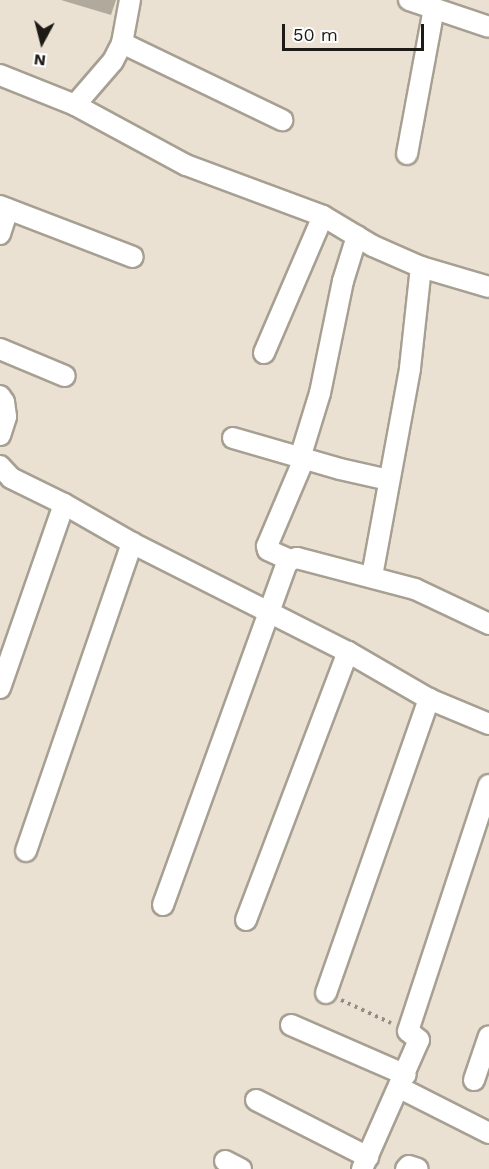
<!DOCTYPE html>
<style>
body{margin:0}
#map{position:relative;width:489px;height:1169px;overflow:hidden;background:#eae1d3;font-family:"Work Sans",sans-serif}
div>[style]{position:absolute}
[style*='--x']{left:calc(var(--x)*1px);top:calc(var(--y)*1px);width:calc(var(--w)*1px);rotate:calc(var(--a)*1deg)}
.building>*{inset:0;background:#b1a99b}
.path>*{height:4px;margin-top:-2px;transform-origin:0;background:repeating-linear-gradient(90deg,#938c82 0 3px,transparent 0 7.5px)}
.roads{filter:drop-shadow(2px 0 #a7a092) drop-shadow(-2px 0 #a7a092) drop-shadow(0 2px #a7a092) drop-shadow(0 -2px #a7a092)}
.street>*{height:20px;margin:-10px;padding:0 10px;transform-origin:10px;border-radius:10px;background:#fff}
span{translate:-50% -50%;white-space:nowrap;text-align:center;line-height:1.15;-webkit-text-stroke:4.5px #fff;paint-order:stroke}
.north{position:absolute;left:12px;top:12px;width:60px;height:60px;-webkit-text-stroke:4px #fff;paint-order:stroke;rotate:187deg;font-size:16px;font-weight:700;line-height:24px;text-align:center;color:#1e1b16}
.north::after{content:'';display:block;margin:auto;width:21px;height:27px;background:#1e1b16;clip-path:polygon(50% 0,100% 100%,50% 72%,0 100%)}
.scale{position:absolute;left:282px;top:24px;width:142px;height:27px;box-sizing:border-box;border:3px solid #1e1b16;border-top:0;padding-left:8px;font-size:18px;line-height:21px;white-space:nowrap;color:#1e1b16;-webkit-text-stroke:4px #fff;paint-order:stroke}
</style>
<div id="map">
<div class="building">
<div style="clip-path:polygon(61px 0,116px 0,111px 15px)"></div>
</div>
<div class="path">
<div style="--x:341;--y:1000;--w:55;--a:24.7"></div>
</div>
<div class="roads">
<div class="street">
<div style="--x:409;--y:0;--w:84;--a:18.6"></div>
<div style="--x:122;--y:43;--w:178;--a:25.7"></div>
<div style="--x:0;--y:75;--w:81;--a:21.8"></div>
<div style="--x:75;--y:105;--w:126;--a:28.4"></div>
<div style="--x:186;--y:165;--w:146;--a:20.4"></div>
<div style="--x:323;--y:216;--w:58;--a:31"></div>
<div style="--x:373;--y:246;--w:52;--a:23.6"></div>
<div style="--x:421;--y:267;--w:71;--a:16.4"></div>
<div style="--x:75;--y:105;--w:58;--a:-49.2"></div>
<div style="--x:113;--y:61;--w:20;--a:-63"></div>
<div style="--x:122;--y:43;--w:44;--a:-79.5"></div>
<div style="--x:407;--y:154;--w:148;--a:-79.5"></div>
<div style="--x:0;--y:206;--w:142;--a:21"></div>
<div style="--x:0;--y:234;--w:26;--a:-72"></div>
<div style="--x:0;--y:349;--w:70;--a:22.6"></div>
<div style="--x:264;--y:353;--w:149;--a:-66.7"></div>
<div style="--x:0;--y:396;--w:7;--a:56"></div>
<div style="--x:4;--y:402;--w:15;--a:82"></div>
<div style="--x:6;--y:417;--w:19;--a:108"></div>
<div style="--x:233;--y:438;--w:111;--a:16.2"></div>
<div style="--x:340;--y:469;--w:50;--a:12.7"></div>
<div style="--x:300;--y:458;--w:68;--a:-72.9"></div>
<div style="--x:320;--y:393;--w:114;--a:-78.4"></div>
<div style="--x:343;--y:281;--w:47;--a:-72.7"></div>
<div style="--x:0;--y:466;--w:16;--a:47"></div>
<div style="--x:11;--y:478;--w:59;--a:26.1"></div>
<div style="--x:64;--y:504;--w:78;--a:29.8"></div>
<div style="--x:132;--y:543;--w:242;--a:26.8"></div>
<div style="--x:348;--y:652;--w:94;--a:30.1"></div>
<div style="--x:429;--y:699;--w:65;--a:22.6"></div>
<div style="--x:290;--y:560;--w:24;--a:-156"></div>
<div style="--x:268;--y:550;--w:4;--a:-104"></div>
<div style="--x:267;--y:546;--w:95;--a:-67"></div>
<div style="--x:372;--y:576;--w:211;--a:-79.6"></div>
<div style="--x:410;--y:368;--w:102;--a:-83.8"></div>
<div style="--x:0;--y:688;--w:195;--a:-70.8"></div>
<div style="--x:26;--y:851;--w:326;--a:-71"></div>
<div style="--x:163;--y:905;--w:362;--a:-70.1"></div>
<div style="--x:286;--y:565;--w:6;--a:-51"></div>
<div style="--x:290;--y:560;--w:7;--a:-16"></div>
<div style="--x:297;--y:558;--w:122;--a:14.7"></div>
<div style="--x:415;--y:589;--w:82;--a:25.3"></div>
<div style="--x:246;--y:920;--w:287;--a:-69.2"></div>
<div style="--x:326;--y:993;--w:312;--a:-70.7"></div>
<div style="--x:291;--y:1025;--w:125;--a:23.5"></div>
<div style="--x:474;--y:1080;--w:46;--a:-71.2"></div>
<div style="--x:400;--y:1088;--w:100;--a:26.8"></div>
<div style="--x:256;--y:1100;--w:126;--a:27"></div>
<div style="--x:225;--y:1161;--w:18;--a:27"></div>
<div style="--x:362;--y:1169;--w:141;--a:-66.2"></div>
<div style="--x:419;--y:1040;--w:14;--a:-141"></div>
<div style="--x:408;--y:1031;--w:259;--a:-71.8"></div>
<div style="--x:406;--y:1169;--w:4;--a:-45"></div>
<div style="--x:409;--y:1166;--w:9;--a:18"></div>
</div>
</div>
<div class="north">N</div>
<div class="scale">50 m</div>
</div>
